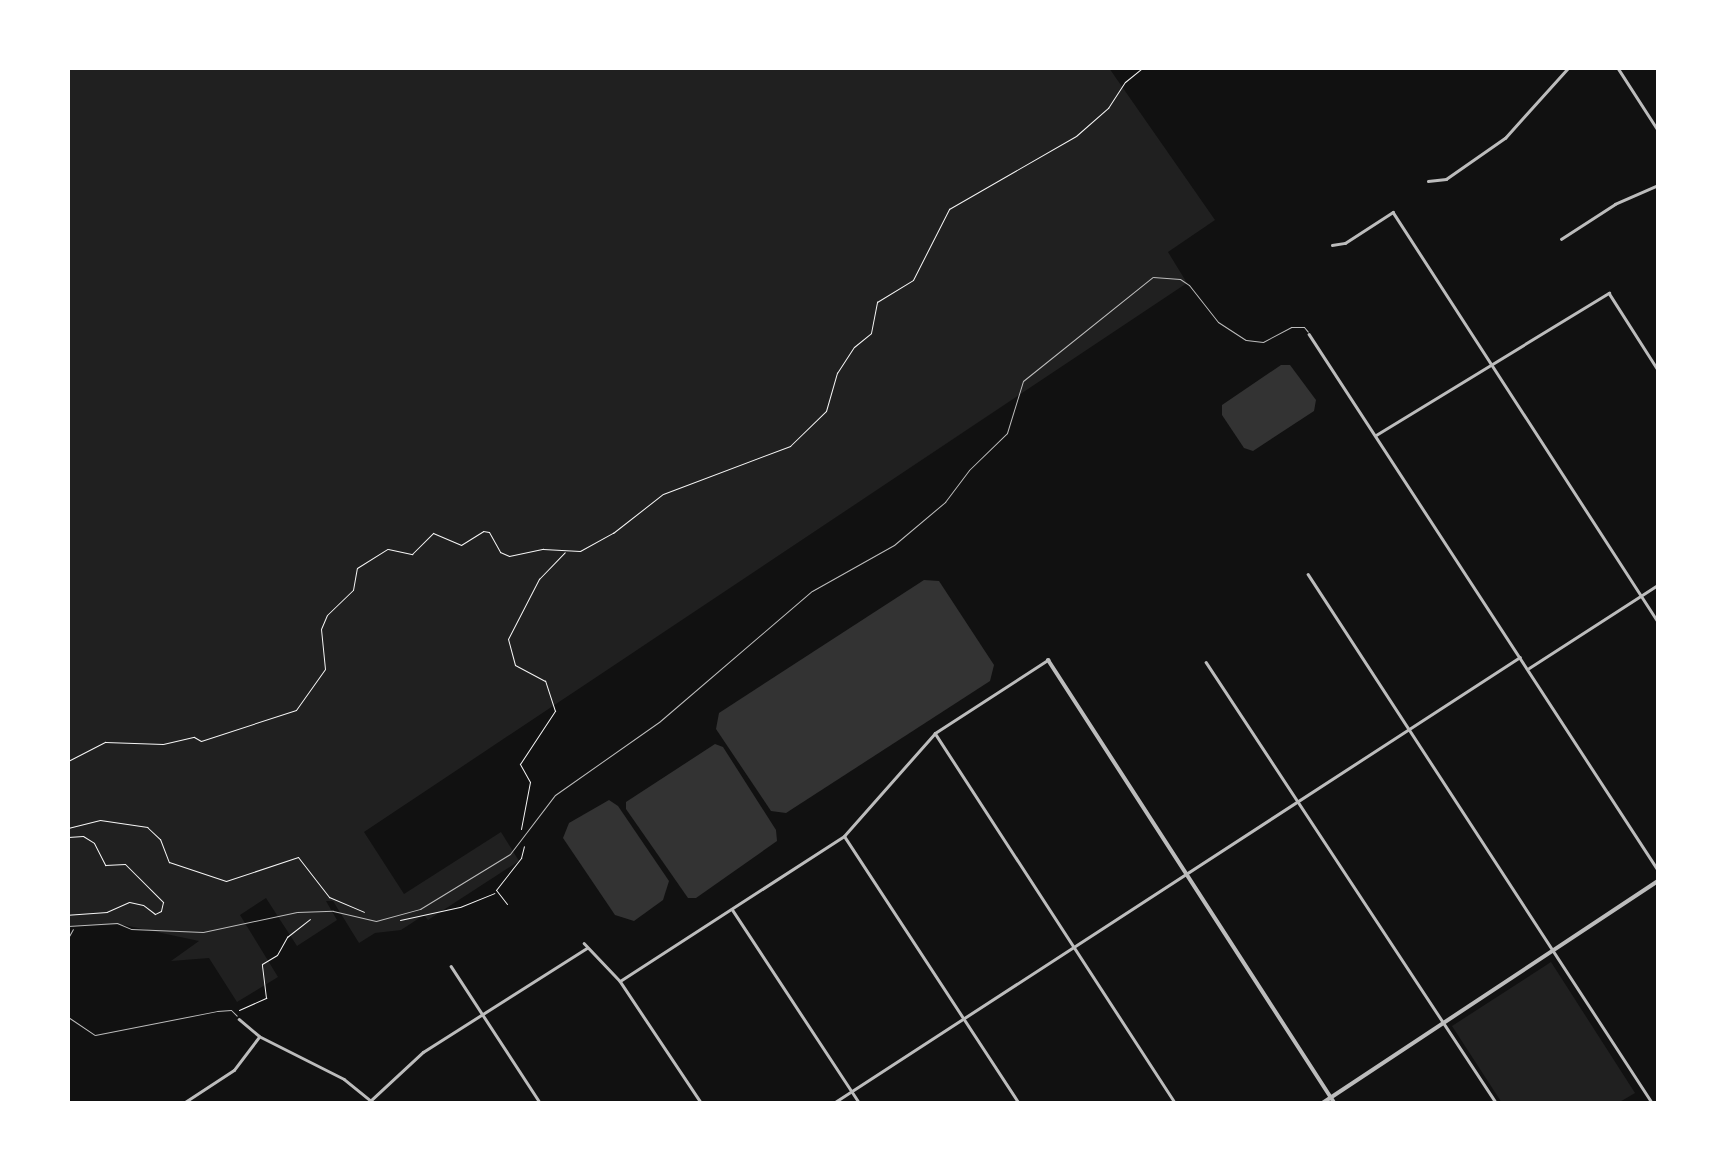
<!DOCTYPE html>
<style>
body{margin:0}
#map{position:relative;width:1726px;height:1171px;overflow:hidden;background:#111;font-family:Quicksand,sans-serif}
div>[style]{position:absolute}
[style*='--x']{left:calc(var(--x)*1px);top:calc(var(--y)*1px);width:calc(var(--w)*1px);rotate:calc(var(--a)*1deg)}
.green>*{inset:0;background:#202020}
.water>*{inset:0;background:#333}
.path>*{height:1px;margin:-0.5px;padding:0 0.5px;transform-origin:0.5px;border-radius:0.5px;background:#f5f5f5}
.service>*{height:1px;margin:-0.5px;padding:0 0.5px;transform-origin:0.5px;border-radius:0.5px;background:#bcbcbc}
.minor>*{height:2.5px;margin:-1.25px;padding:0 1.25px;transform-origin:1.25px;border-radius:1.25px;background:#bcbcbc}
.tertiary>*{height:4px;margin:-2px;padding:0 2px;transform-origin:2px;border-radius:2px;background:#bcbcbc}
span{translate:-50% -50%;white-space:nowrap;text-align:center;line-height:1.15;-webkit-text-stroke:8px #fff;paint-order:stroke}
.frame{position:absolute;inset:0;border:70px solid #fff;pointer-events:none}
</style>
<div id="map">
<div class="green">
<div style="clip-path:polygon(68px 68px,1109px 68px,1215px 220px,1168px 252px,1187px 283px,364px 832px,404px 894px,501px 832px,519px 861px,428px 920px,424px 915px,401px 930px,375px 933px,359px 943px,333px 901px,326px 901px,337px 920px,297px 946px,266px 898px,240px 915px,278px 977px,237px 1002px,209px 958px,171px 961px,199px 941px,124px 925px,68px 926px)"></div>
<div style="clip-path:polygon(1551px 962px,1635px 1093px,1618px 1103px,1502px 1103px,1452px 1026px)"></div>
</div>
<div class="water">
<div style="clip-path:polygon(1281px 365px,1290px 365px,1316px 400px,1314px 411px,1253px 451px,1244px 448px,1222px 415px,1222px 405px)"></div>
<div style="clip-path:polygon(924px 580px,939px 581px,994px 665px,990px 681px,786px 813px,771px 811px,716px 729px,719px 713px)"></div>
<div style="clip-path:polygon(715px 744px,723px 747px,776px 830px,777px 841px,696px 898px,688px 898px,626px 809px,626px 802px)"></div>
<div style="clip-path:polygon(609px 800px,618px 806px,669px 881px,663px 900px,634px 921px,615px 915px,563px 838px,569px 823px)"></div>
</div>
<div class="path">
<div style="--x:68;--y:275;--w:16;--a:90"></div>
<div style="--x:68;--y:761;--w:42;--a:-27.2"></div>
<div style="--x:105;--y:742;--w:58;--a:2"></div>
<div style="--x:163;--y:744;--w:32;--a:-13"></div>
<div style="--x:194;--y:737;--w:8;--a:30"></div>
<div style="--x:201;--y:741;--w:100;--a:-18.1"></div>
<div style="--x:296;--y:710;--w:50;--a:-54.7"></div>
<div style="--x:325;--y:669;--w:40;--a:-95.7"></div>
<div style="--x:321;--y:629;--w:15;--a:-67"></div>
<div style="--x:327;--y:615;--w:36;--a:-44"></div>
<div style="--x:353;--y:590;--w:22;--a:-80"></div>
<div style="--x:357;--y:568;--w:36;--a:-32"></div>
<div style="--x:388;--y:549;--w:25;--a:12"></div>
<div style="--x:412;--y:554;--w:30;--a:-45"></div>
<div style="--x:433;--y:533;--w:30;--a:23"></div>
<div style="--x:461;--y:545;--w:26;--a:-32"></div>
<div style="--x:483;--y:531;--w:6;--a:9"></div>
<div style="--x:489;--y:532;--w:23;--a:61"></div>
<div style="--x:500;--y:552;--w:10;--a:24"></div>
<div style="--x:509;--y:556;--w:35;--a:-12"></div>
<div style="--x:543;--y:549;--w:37;--a:3"></div>
<div style="--x:580;--y:551;--w:38;--a:-29"></div>
<div style="--x:613;--y:533;--w:63;--a:-38"></div>
<div style="--x:663;--y:494;--w:136;--a:-20.7"></div>
<div style="--x:790;--y:446;--w:50;--a:-44.2"></div>
<div style="--x:826;--y:411;--w:40;--a:-74"></div>
<div style="--x:837;--y:373;--w:31;--a:-57"></div>
<div style="--x:854;--y:347;--w:22;--a:-39"></div>
<div style="--x:871;--y:333;--w:32;--a:-79"></div>
<div style="--x:877;--y:302;--w:42;--a:-31.4"></div>
<div style="--x:913;--y:280;--w:80;--a:-63.1"></div>
<div style="--x:949;--y:209;--w:146;--a:-29.9"></div>
<div style="--x:1076;--y:136;--w:43;--a:-41.2"></div>
<div style="--x:1108;--y:108;--w:31;--a:-57"></div>
<div style="--x:1125;--y:82;--w:22;--a:-39"></div>
<div style="--x:68;--y:828;--w:33;--a:-14"></div>
<div style="--x:100;--y:820;--w:48;--a:8.5"></div>
<div style="--x:147;--y:827;--w:18;--a:43"></div>
<div style="--x:160;--y:839;--w:25;--a:69"></div>
<div style="--x:169;--y:862;--w:60;--a:18.4"></div>
<div style="--x:226;--y:881;--w:76;--a:-18.4"></div>
<div style="--x:298;--y:857;--w:51;--a:52.2"></div>
<div style="--x:329;--y:897;--w:38;--a:23"></div>
<div style="--x:521;--y:829;--w:48;--a:-79.2"></div>
<div style="--x:530;--y:782;--w:21;--a:-119"></div>
<div style="--x:520;--y:764;--w:64;--a:-56.6"></div>
<div style="--x:555;--y:711;--w:32;--a:-108"></div>
<div style="--x:545;--y:681;--w:34;--a:-152"></div>
<div style="--x:515;--y:665;--w:27;--a:-105"></div>
<div style="--x:508;--y:639;--w:68;--a:-62.7"></div>
<div style="--x:539;--y:579;--w:37;--a:-46"></div>
<div style="--x:68;--y:837;--w:15;--a:-4"></div>
<div style="--x:83;--y:836;--w:13;--a:32"></div>
<div style="--x:94;--y:843;--w:25;--a:63"></div>
<div style="--x:105;--y:865;--w:20;--a:-3"></div>
<div style="--x:125;--y:864;--w:54;--a:45"></div>
<div style="--x:163;--y:902;--w:9;--a:103"></div>
<div style="--x:161;--y:911;--w:7;--a:153"></div>
<div style="--x:155;--y:914;--w:15;--a:-143"></div>
<div style="--x:143;--y:905;--w:14;--a:-168"></div>
<div style="--x:129;--y:902;--w:24;--a:156"></div>
<div style="--x:107;--y:912;--w:39;--a:176"></div>
<div style="--x:507;--y:904;--w:18;--a:-128"></div>
<div style="--x:496;--y:890;--w:41;--a:-52"></div>
<div style="--x:521;--y:858;--w:12;--a:-76"></div>
<div style="--x:400;--y:920;--w:61;--a:-12.2"></div>
<div style="--x:460;--y:907;--w:37;--a:-22"></div>
<div style="--x:239;--y:1010;--w:30;--a:-24"></div>
<div style="--x:266;--y:998;--w:34;--a:-97"></div>
<div style="--x:262;--y:964;--w:17;--a:-31"></div>
<div style="--x:277;--y:955;--w:21;--a:-61"></div>
<div style="--x:287;--y:937;--w:29;--a:-38"></div>
</div>
<div class="service">
<div style="--x:68;--y:926;--w:49;--a:-3.5"></div>
<div style="--x:117;--y:923;--w:15;--a:23"></div>
<div style="--x:131;--y:929;--w:72;--a:2.4"></div>
<div style="--x:203;--y:932;--w:96;--a:-12"></div>
<div style="--x:297;--y:912;--w:36;--a:-2"></div>
<div style="--x:333;--y:911;--w:44;--a:13.1"></div>
<div style="--x:376;--y:921;--w:46;--a:-15.3"></div>
<div style="--x:420;--y:909;--w:105;--a:-31.4"></div>
<div style="--x:510;--y:854;--w:74;--a:-52.7"></div>
<div style="--x:555;--y:795;--w:127;--a:-35.1"></div>
<div style="--x:659;--y:722;--w:201;--a:-40.6"></div>
<div style="--x:812;--y:591;--w:94;--a:-29.3"></div>
<div style="--x:894;--y:545;--w:67;--a:-40.1"></div>
<div style="--x:945;--y:502;--w:40;--a:-53"></div>
<div style="--x:969;--y:470;--w:53;--a:-44.2"></div>
<div style="--x:1007;--y:433;--w:54;--a:-72.9"></div>
<div style="--x:1023;--y:381;--w:166;--a:-38.7"></div>
<div style="--x:1153;--y:277;--w:27;--a:4"></div>
<div style="--x:1180;--y:279;--w:11;--a:34"></div>
<div style="--x:1189;--y:285;--w:47;--a:51.9"></div>
<div style="--x:1218;--y:322;--w:33;--a:33"></div>
<div style="--x:1246;--y:340;--w:17;--a:7"></div>
<div style="--x:1263;--y:342;--w:32;--a:-28"></div>
<div style="--x:1291;--y:327;--w:13;--a:0"></div>
<div style="--x:1304;--y:327;--w:6;--a:51"></div>
<div style="--x:68;--y:938;--w:10;--a:-61"></div>
<div style="--x:68;--y:1017;--w:32;--a:34"></div>
<div style="--x:95;--y:1035;--w:124;--a:-11.1"></div>
<div style="--x:217;--y:1011;--w:14;--a:-4"></div>
<div style="--x:231;--y:1010;--w:8;--a:45"></div>
</div>
<div class="minor">
<div style="--x:1618;--y:68;--w:74;--a:57.2"></div>
<div style="--x:1428;--y:181;--w:18;--a:-6"></div>
<div style="--x:1446;--y:179;--w:72;--a:-34.8"></div>
<div style="--x:1505;--y:138;--w:94;--a:-48"></div>
<div style="--x:1561;--y:239;--w:64;--a:-32.9"></div>
<div style="--x:1615;--y:204;--w:47;--a:-23.8"></div>
<div style="--x:1332;--y:245;--w:13;--a:-9"></div>
<div style="--x:1345;--y:243;--w:57;--a:-32.9"></div>
<div style="--x:1393;--y:212;--w:487;--a:57.1"></div>
<div style="--x:1309;--y:334;--w:640;--a:56.93"></div>
<div style="--x:1376;--y:435;--w:273;--a:-31.4"></div>
<div style="--x:1609;--y:293;--w:91;--a:57.5"></div>
<div style="--x:1308;--y:574;--w:632;--a:56.94"></div>
<div style="--x:1206;--y:662;--w:529;--a:56.64"></div>
<div style="--x:1529;--y:668;--w:153;--a:-32.8"></div>
<div style="--x:935;--y:733;--w:442;--a:57"></div>
<div style="--x:845;--y:837;--w:319;--a:56.8"></div>
<div style="--x:732;--y:909;--w:233;--a:56.7"></div>
<div style="--x:584;--y:943;--w:52;--a:46.5"></div>
<div style="--x:620;--y:981;--w:148;--a:56.3"></div>
<div style="--x:451;--y:966;--w:165;--a:56.9"></div>
<div style="--x:620;--y:981;--w:267;--a:-32.9"></div>
<div style="--x:844;--y:836;--w:137;--a:-48.5"></div>
<div style="--x:935;--y:733;--w:135;--a:-32.9"></div>
<div style="--x:239;--y:1019;--w:26;--a:40"></div>
<div style="--x:259;--y:1036;--w:95;--a:26.8"></div>
<div style="--x:344;--y:1079;--w:40;--a:39"></div>
<div style="--x:182;--y:1104;--w:62;--a:-33.2"></div>
<div style="--x:234;--y:1070;--w:41;--a:-52.9"></div>
<div style="--x:367;--y:1104;--w:76;--a:-42.9"></div>
<div style="--x:423;--y:1052;--w:194;--a:-32.4"></div>
<div style="--x:832;--y:1104;--w:820;--a:-33.01"></div>
</div>
<div class="tertiary">
<div style="--x:1048;--y:660;--w:529;--a:57.12"></div>
<div style="--x:1321;--y:1104;--w:404;--a:-33.5"></div>
</div>
<div class="frame"></div>
</div>
